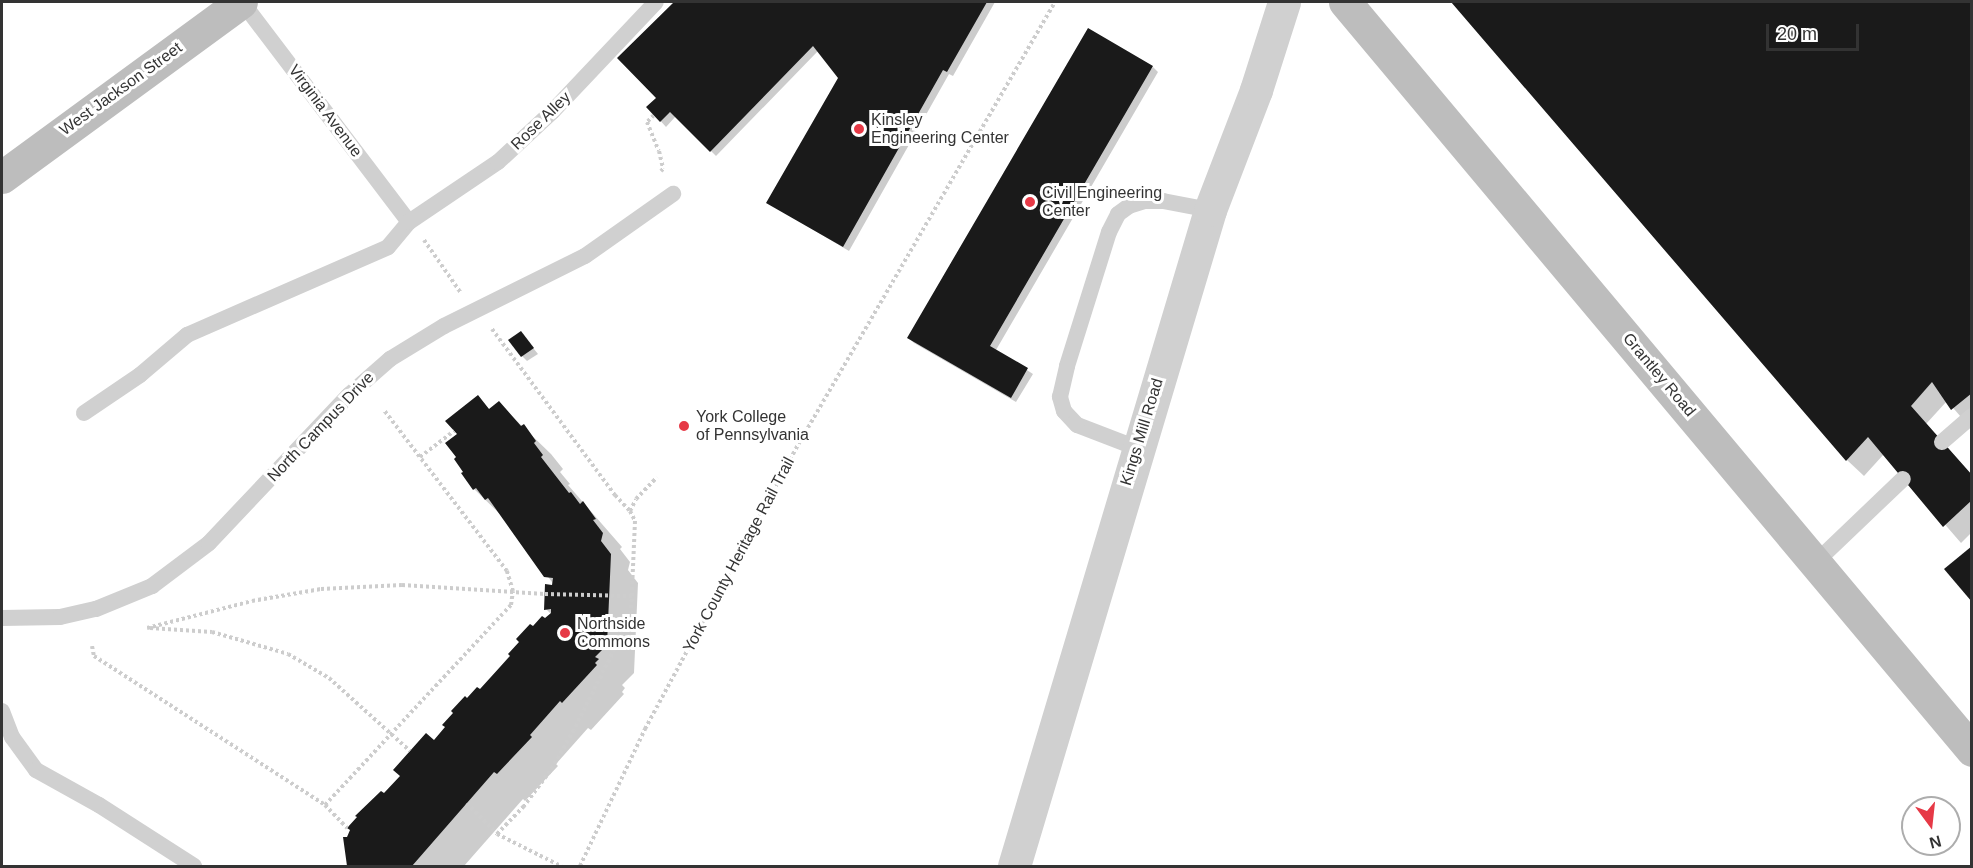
<!DOCTYPE html>
<style>
body{margin:0}
#map{position:relative;width:1973px;height:868px;overflow:hidden;background:#fff;font-family:Helvetica,sans-serif}
div>[style]{position:absolute}
[style*='--x']{left:calc(var(--x)*1px);top:calc(var(--y)*1px);width:calc(var(--w)*1px);rotate:calc(var(--a)*1deg)}
.shadow>*{inset:0;background:#0003}
.building>*{inset:0;background:#1a1a1a}
.path>*{height:4px;margin-top:-2px;transform-origin:0;background:repeating-linear-gradient(90deg,#cdcdcd 0 3px,transparent 0 6px)}
.lane>*{height:16px;margin:-8px;padding:0 8px;transform-origin:8px;border-radius:8px;background:#d0d0d0}
.street>*{height:33px;margin:-16.5px;padding:0 16.5px;transform-origin:16.5px;border-radius:16.5px;background:#d0d0d0}
.secondary>*{height:33px;margin:-16.5px;padding:0 16.5px;transform-origin:16.5px;border-radius:16.5px;background:#bdbdbd}
.dots>*{width:16px;height:16px;translate:-50% -50%;box-sizing:border-box;border:3px solid #fff;border-radius:50%}
span{translate:-50% -50%;white-space:nowrap;text-align:center;line-height:1.15;-webkit-text-stroke:6px #fff;paint-order:stroke}
.street-label{font-size:16px;color:#333}
.poi-label{font-size:16px;color:#333}
.left{translate:0 -50%;text-align:left}
.frame{position:absolute;inset:0;border:3px solid #333;pointer-events:none}
.north{position:absolute;left:1901px;top:796px;width:60px;height:60px;box-sizing:border-box;background:#fff;border:2px solid #adadad;border-radius:50%;rotate:165deg;font-size:16px;font-weight:700;line-height:24px;text-align:center;color:#333}
.north::after{content:'';display:block;margin:auto;width:21px;height:27px;background:#e63946;clip-path:polygon(50% 0,100% 100%,50% 72%,0 100%)}
.scale{position:absolute;left:1766px;top:24px;width:93px;height:27px;box-sizing:border-box;border:3px solid #333;border-top:0;padding-left:8px;font-size:18px;line-height:21px;white-space:nowrap;color:#333;-webkit-text-stroke:4px #fff;paint-order:stroke}
</style>
<div id="map">
<div class="shadow">
<div style="clip-path:polygon(676px 2px,995px 2px,953px 76px,949px 74px,849px 251px,768px 203px,840px 78px,818px 51px,716px 156px,676px 116px,666px 127px,648px 107px,658px 98px,619px 58px)"></div>
<div style="clip-path:polygon(1453px 2px,1972px 2px,1972px 423px,1968px 425px,1947px 401px,1926px 424px,1972px 475px,1972px 532px,1961px 543px,1884px 454px,1864px 476px,1847px 460px)"></div>
<div style="clip-path:polygon(1153px 67px,1158px 72px,996px 350px,1033px 374px,1016px 402px,914px 343px,909px 338px)"></div>
<div style="clip-path:polygon(521px 333px,538px 354px,527px 361px,522px 356px)"></div>
<div style="clip-path:polygon(478px 398px,490px 410px,498px 403px,551px 454px,563px 469px,560px 472px,570px 484px,568px 485px,622px 547px,620px 549px,630px 562px,628px 570px,638px 583px,634px 673px,622px 685px,625px 688px,622px 692px,624px 694px,591px 730px,588px 728px,556px 764px,558px 766px,525px 801px,523px 799px,464px 866px,349px 866px,344px 838px,348px 838px,434px 742px,468px 700px,480px 691px,533px 628px,552px 615px,546px 609px,555px 586px,502px 516px,474px 489px,465px 472px,459px 434px)"></div>
</div>
<div class="building">
<div style="clip-path:polygon(674px 2px,987px 2px,947px 72px,943px 70px,843px 247px,766px 203px,838px 78px,813px 46px,710px 152px,670px 112px,660px 122px,646px 107px,656px 98px,617px 58px)"></div>
<div style="clip-path:polygon(1451px 2px,1972px 2px,1972px 393px,1951px 410px,1932px 382px,1911px 406px,1972px 475px,1972px 500px,1943px 527px,1868px 437px,1846px 461px)"></div>
<div style="clip-path:polygon(1088px 28px,1153px 66px,990px 346px,1028px 368px,1011px 398px,907px 338px)"></div>
<div style="clip-path:polygon(521px 331px,534px 348px,521px 357px,508px 340px)"></div>
<div style="clip-path:polygon(478px 395px,489px 409px,499px 401px,521px 426px,524px 424px,536px 441px,534px 443px,543px 455px,541px 457px,569px 493px,571px 492px,580px 504px,583px 501px,596px 519px,593px 520px,603px 533px,601px 541px,611px 554px,607px 645px,595px 657px,599px 659px,595px 663px,597px 665px,562px 703px,560px 701px,530px 735px,532px 737px,497px 774px,494px 772px,412px 866px,347px 866px,343px 837px,347px 837px,350px 830px,347px 828px,357px 817px,355px 816px,381px 791px,384px 793px,400px 776px,393px 770px,426px 733px,434px 740px,445px 727px,442px 725px,453px 713px,451px 711px,465px 696px,467px 698px,477px 687px,480px 689px,510px 656px,508px 654px,519px 642px,516px 639px,530px 624px,533px 626px,542px 616px,545px 618px,551px 613px,551px 609px,544px 610px,545px 584px,552px 585px,553px 578px,544px 577px,488px 498px,485px 500px,476px 488px,473px 490px,461px 473px,463px 472px,454px 459px,456px 457px,445px 443px,457px 434px,445px 421px)"></div>
<div style="clip-path:polygon(1972px 546px,1972px 602px,1944px 569px)"></div>
</div>
<div class="path">
<div style="--x:654;--y:115;--w:10;--a:135"></div>
<div style="--x:647;--y:122;--w:31;--a:68"></div>
<div style="--x:659;--y:151;--w:18;--a:77"></div>
<div style="--x:663;--y:169;--w:3;--a:135"></div>
<div style="--x:424;--y:240;--w:65;--a:55.1"></div>
<div style="--x:492;--y:329;--w:207;--a:53.5"></div>
<div style="--x:615;--y:495;--w:22;--a:47"></div>
<div style="--x:630;--y:511;--w:11;--a:63"></div>
<div style="--x:635;--y:521;--w:90;--a:92.5"></div>
<div style="--x:631;--y:611;--w:11;--a:105"></div>
<div style="--x:628;--y:622;--w:121;--a:116.6"></div>
<div style="--x:574;--y:730;--w:48;--a:120.3"></div>
<div style="--x:550;--y:771;--w:44;--a:126.6"></div>
<div style="--x:524;--y:806;--w:39;--a:134"></div>
<div style="--x:497;--y:834;--w:72;--a:26.6"></div>
<div style="--x:420;--y:457;--w:43;--a:-37.4"></div>
<div style="--x:630;--y:511;--w:13;--a:-63"></div>
<div style="--x:636;--y:499;--w:30;--a:-46"></div>
<div style="--x:147;--y:628;--w:108;--a:-14.4"></div>
<div style="--x:252;--y:601;--w:70;--a:-9.9"></div>
<div style="--x:321;--y:589;--w:81;--a:-2.8"></div>
<div style="--x:402;--y:585;--w:143;--a:3.6"></div>
<div style="--x:545;--y:594;--w:87;--a:1.3"></div>
<div style="--x:150;--y:628;--w:62;--a:3.7"></div>
<div style="--x:212;--y:632;--w:79;--a:16.1"></div>
<div style="--x:288;--y:654;--w:48;--a:30.3"></div>
<div style="--x:329;--y:678;--w:109;--a:42"></div>
<div style="--x:92;--y:646;--w:10;--a:79"></div>
<div style="--x:94;--y:656;--w:275;--a:32.8"></div>
<div style="--x:325;--y:805;--w:273;--a:-47.1"></div>
<div style="--x:511;--y:605;--w:14;--a:-82"></div>
<div style="--x:513;--y:591;--w:21;--a:-107"></div>
<div style="--x:507;--y:571;--w:203;--a:-127.4"></div>
<div style="--x:467;--y:803;--w:43;--a:45.9"></div>
<div style="--x:325;--y:805;--w:32;--a:46"></div>
<div style="--x:580;--y:866;--w:152;--a:-64.6"></div>
<div style="--x:645;--y:729;--w:331;--a:-61.7"></div>
<div style="--x:802;--y:438;--w:504;--a:-59.87"></div>
</div>
<div class="lane">
<div style="--x:242;--y:2;--w:276;--a:52.8"></div>
<div style="--x:84;--y:413;--w:68;--a:-34.2"></div>
<div style="--x:140;--y:375;--w:62;--a:-40.4"></div>
<div style="--x:187;--y:335;--w:219;--a:-23.6"></div>
<div style="--x:388;--y:247;--w:33;--a:-50"></div>
<div style="--x:409;--y:222;--w:107;--a:-34"></div>
<div style="--x:498;--y:162;--w:74;--a:-42.8"></div>
<div style="--x:552;--y:112;--w:151;--a:-46.6"></div>
<div style="--x:1942;--y:442;--w:40;--a:-41"></div>
<div style="--x:1137;--y:448;--w:64;--a:-159"></div>
<div style="--x:1077;--y:425;--w:19;--a:-133"></div>
<div style="--x:1064;--y:411;--w:15;--a:-106"></div>
<div style="--x:1060;--y:397;--w:32;--a:-77"></div>
<div style="--x:1067;--y:366;--w:140;--a:-72.6"></div>
<div style="--x:1109;--y:232;--w:20;--a:-63"></div>
<div style="--x:1118;--y:214;--w:14;--a:-36"></div>
<div style="--x:1129;--y:206;--w:16;--a:-18"></div>
<div style="--x:1144;--y:201;--w:19;--a:0"></div>
<div style="--x:1163;--y:201;--w:48;--a:10.8"></div>
<div style="--x:1816;--y:562;--w:120;--a:-43.7"></div>
<div style="--x:2;--y:618;--w:58;--a:-1"></div>
<div style="--x:60;--y:617;--w:37;--a:-13"></div>
<div style="--x:96;--y:609;--w:61;--a:-22.3"></div>
<div style="--x:152;--y:586;--w:71;--a:-37"></div>
<div style="--x:209;--y:543;--w:204;--a:-46.6"></div>
<div style="--x:349;--y:395;--w:55;--a:-41.3"></div>
<div style="--x:390;--y:359;--w:63;--a:-31.4"></div>
<div style="--x:444;--y:326;--w:157;--a:-26.4"></div>
<div style="--x:585;--y:256;--w:108;--a:-35.2"></div>
<div style="--x:2;--y:711;--w:28;--a:69"></div>
<div style="--x:12;--y:737;--w:41;--a:54"></div>
<div style="--x:36;--y:770;--w:72;--a:29.1"></div>
<div style="--x:99;--y:805;--w:113;--a:32.7"></div>
</div>
<div class="street">
<div style="--x:1014;--y:866;--w:685;--a:-73.36"></div>
<div style="--x:1210;--y:210;--w:129;--a:-69"></div>
<div style="--x:1256;--y:90;--w:92;--a:-72.3"></div>
</div>
<div class="secondary">
<div style="--x:1345;--y:2;--w:976;--a:50.03"></div>
<div style="--x:2;--y:177;--w:296;--a:-36.2"></div>
</div>
<div class="dots">
<div style="left:859px;top:129px;background:#e63946"></div>
<div style="left:1030px;top:202px;background:#e63946"></div>
<div style="left:684px;top:426px;background:#e63946"></div>
<div style="left:565px;top:633px;background:#e63946"></div>
</div>
<div class="street-label">
<span style="left:121px;top:89px;rotate:-36deg">West Jackson Street</span>
<span style="left:325px;top:111px;rotate:53deg">Virginia Avenue</span>
<span style="left:541px;top:121px;rotate:-44deg">Rose Alley</span>
<span style="left:1659px;top:375px;rotate:50deg">Grantley Road</span>
<span style="left:321px;top:427px;rotate:-46deg">North Campus Drive</span>
<span style="left:1142px;top:432px;rotate:-73deg">Kings Mill Road</span>
<span style="left:739px;top:555px;rotate:-62deg">York County Heritage Rail Trail</span>
</div>
<div class="poi-label">
<span class="left" style="left:871px;top:129px">Kinsley<br>Engineering Center</span>
<span class="left" style="left:1042px;top:202px">Civil Engineering<br>Center</span>
<span class="left" style="left:696px;top:426px">York College<br>of Pennsylvania</span>
<span class="left" style="left:577px;top:633px">Northside<br>Commons</span>
</div>
<div class="frame"></div>
<div class="north">N</div>
<div class="scale">20 m</div>
</div>
